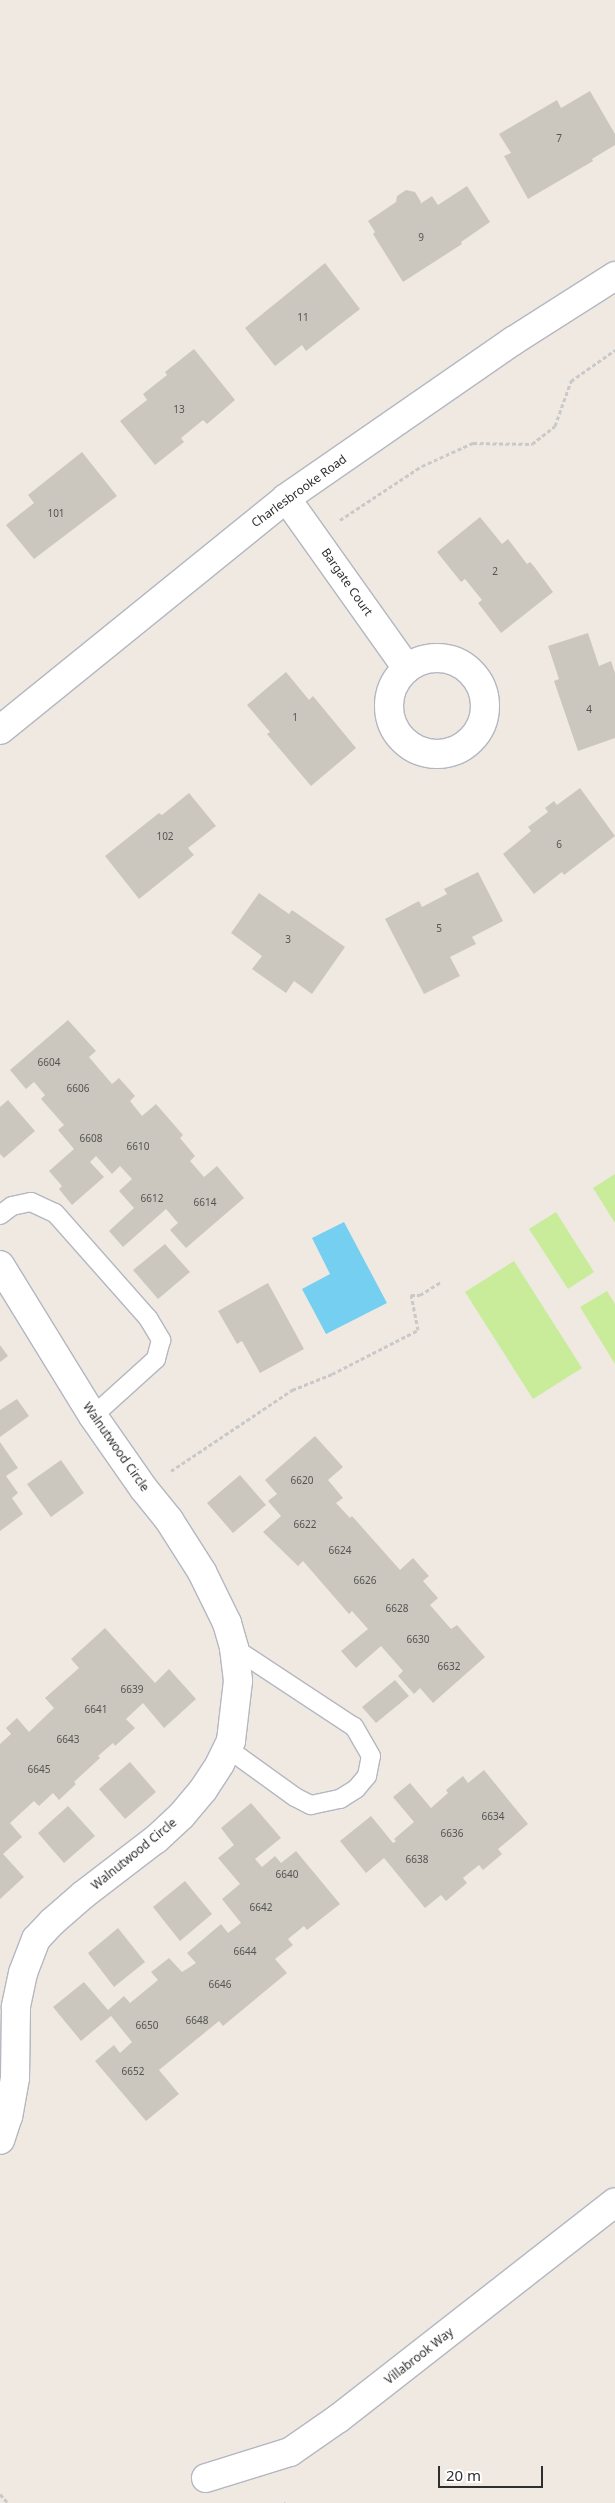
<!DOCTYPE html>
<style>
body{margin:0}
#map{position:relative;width:615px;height:2503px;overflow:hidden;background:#efe9e1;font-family:"Noto Sans",sans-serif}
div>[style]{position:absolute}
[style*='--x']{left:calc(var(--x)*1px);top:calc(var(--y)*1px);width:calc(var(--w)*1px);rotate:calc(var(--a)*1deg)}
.pitch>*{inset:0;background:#c9ec9a}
.water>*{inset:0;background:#75cff0}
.building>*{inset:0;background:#cbc7bf}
.path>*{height:3px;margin-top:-1.5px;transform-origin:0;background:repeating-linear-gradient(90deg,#c9c9c9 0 4px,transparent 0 6.5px)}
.roads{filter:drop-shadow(1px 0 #b4b7c1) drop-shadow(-1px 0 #b4b7c1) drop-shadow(0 1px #b4b7c1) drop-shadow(0 -1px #b4b7c1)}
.service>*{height:18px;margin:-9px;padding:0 9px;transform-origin:9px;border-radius:9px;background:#fff}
.minor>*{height:28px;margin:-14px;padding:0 14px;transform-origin:14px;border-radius:14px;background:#fff}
.minor>.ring{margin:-14px;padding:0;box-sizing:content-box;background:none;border:28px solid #fff;border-radius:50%}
span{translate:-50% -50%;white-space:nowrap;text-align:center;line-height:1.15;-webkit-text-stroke:4.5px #fff;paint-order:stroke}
.number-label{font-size:10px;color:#555452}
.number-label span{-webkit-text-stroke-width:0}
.street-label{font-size:12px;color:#2e2e2e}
.scale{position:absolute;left:438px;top:2466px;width:105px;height:22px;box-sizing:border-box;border:2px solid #2e2e2e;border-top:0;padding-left:6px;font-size:15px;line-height:18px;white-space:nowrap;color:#2e2e2e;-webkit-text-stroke:4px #fff;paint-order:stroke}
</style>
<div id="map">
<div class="pitch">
<div style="clip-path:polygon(615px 1174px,615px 1223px,593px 1188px)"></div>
<div style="clip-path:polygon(556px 1212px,594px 1272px,568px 1289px,529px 1229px)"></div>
<div style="clip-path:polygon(514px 1261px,582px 1368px,533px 1399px,465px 1292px)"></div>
<div style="clip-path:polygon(607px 1291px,615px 1304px,615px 1364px,580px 1307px)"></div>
</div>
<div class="water">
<div style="clip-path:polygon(344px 1222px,387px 1303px,326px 1334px,302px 1289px,330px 1274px,312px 1238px)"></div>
</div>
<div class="building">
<div style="clip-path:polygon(590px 91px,615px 134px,615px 145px,592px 159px,593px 161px,528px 199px,504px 156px,511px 153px,499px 134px,557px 100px,561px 108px)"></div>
<div style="clip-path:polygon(467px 186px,490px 222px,461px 242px,462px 244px,403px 282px,373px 234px,375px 232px,368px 221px,396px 202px,397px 196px,406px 190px,415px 192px,421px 202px,420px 204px,432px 196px,438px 205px)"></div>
<div style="clip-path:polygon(325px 263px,360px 309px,306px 351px,302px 345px,275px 366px,245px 328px)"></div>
<div style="clip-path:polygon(194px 349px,235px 400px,207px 424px,203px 420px,181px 438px,184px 442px,155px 465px,120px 421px,147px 400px,143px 394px,167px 375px,165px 372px)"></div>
<div style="clip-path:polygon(82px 452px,117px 496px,34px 559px,6px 525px,34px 503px,28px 495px)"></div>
<div style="clip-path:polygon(480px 517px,502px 544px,508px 539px,527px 564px,530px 562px,533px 565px,553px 592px,501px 633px,478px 603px,482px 600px,465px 579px,461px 582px,437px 552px)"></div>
<div style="clip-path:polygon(588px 633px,599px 666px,611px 661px,615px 673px,615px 738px,578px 751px,554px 681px,559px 679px,548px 646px)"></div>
<div style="clip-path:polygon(286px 672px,309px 700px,313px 696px,356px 748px,311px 786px,267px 734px,270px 732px,247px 705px)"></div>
<div style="clip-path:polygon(580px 788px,615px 836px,564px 875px,562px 872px,534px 894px,503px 854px,531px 831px,528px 827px,548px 812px,545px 808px,554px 801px,557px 805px)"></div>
<div style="clip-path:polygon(189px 793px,216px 826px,188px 848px,194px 855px,139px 899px,105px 856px,159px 813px,162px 815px)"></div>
<div style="clip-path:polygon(478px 872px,503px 921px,472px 937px,476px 944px,450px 957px,460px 976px,424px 994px,385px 919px,419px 901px,422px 907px,447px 894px,444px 889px)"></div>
<div style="clip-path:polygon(259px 893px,289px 914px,292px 910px,345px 947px,312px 994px,294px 981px,286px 993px,252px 969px,262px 956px,231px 933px)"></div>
<div style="clip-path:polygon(68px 1020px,96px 1051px,89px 1057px,112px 1084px,119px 1078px,135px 1096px,130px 1101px,142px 1116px,156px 1104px,183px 1135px,180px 1138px,195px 1156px,190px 1161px,204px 1177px,217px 1166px,244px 1198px,186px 1248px,170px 1230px,178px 1223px,166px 1209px,123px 1247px,109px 1231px,134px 1208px,119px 1191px,132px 1179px,120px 1166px,112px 1174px,96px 1156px,90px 1162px,104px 1177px,72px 1205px,59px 1189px,62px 1186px,49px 1171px,74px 1149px,58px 1130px,64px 1125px,41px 1099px,45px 1095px,34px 1082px,26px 1089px,10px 1070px)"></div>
<div style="clip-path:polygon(8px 1100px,35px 1131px,4px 1158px,0 1154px,0 1107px)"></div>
<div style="clip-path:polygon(165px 1244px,190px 1272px,158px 1299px,133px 1270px)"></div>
<div style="clip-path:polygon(268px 1283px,304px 1349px,260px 1373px,242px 1341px,237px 1344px,218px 1311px)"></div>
<div style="clip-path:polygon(0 1345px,8px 1356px,0 1362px)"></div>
<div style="clip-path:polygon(17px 1399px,29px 1416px,0 1437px,0 1410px)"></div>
<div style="clip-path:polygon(315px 1436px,343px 1467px,328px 1480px,343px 1498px,336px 1503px,350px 1518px,352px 1516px,400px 1570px,413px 1558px,429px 1576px,423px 1581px,438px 1598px,430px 1605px,451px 1629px,457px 1625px,485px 1657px,433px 1703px,420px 1688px,414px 1694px,398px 1676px,403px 1671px,381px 1646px,356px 1668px,341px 1651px,368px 1629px,352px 1611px,349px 1614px,303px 1561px,298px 1566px,263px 1532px,281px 1516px,268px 1501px,277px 1494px,265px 1480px)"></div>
<div style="clip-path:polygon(0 1442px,18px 1468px,6px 1476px,18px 1493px,12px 1498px,23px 1514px,0 1531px)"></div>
<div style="clip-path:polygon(61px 1460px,84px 1493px,51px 1517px,27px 1484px)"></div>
<div style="clip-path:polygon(240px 1475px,266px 1505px,233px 1533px,207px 1503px)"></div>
<div style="clip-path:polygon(105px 1628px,155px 1683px,169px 1669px,196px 1699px,164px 1728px,143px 1703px,126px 1719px,135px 1728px,115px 1746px,113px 1743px,98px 1756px,100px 1758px,74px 1782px,76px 1784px,59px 1800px,53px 1793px,39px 1806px,34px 1801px,10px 1823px,22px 1837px,3px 1854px,24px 1877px,0 1899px,0 1744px,11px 1734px,6px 1728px,17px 1718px,29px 1732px,54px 1708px,45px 1698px,79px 1668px,71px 1659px)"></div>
<div style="clip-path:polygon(395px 1680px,409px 1696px,376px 1723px,362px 1707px)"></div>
<div style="clip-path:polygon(130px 1762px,156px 1792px,125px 1819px,99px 1789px)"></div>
<div style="clip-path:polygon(484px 1770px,528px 1824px,498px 1849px,502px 1854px,483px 1870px,479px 1865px,463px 1878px,467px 1883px,446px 1901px,441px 1895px,425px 1908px,384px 1858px,366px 1873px,340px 1841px,371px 1816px,393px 1843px,396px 1841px,394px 1839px,414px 1822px,393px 1797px,410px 1783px,431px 1808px,448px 1793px,446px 1790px,463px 1776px,468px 1783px)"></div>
<div style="clip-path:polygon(251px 1803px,281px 1838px,255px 1859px,262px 1867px,275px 1856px,281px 1863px,296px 1851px,340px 1904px,307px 1930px,304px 1926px,288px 1939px,293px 1945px,275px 1959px,287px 1973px,223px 2026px,219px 2021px,159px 2070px,179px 2094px,146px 2121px,95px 2061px,114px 2045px,120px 2053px,132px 2042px,111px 2016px,81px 2041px,53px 2007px,84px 1982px,108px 2010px,124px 1996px,130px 2003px,158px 1980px,151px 1972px,169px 1958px,182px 1972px,196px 1963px,187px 1953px,221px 1924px,228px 1933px,241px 1923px,222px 1899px,240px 1884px,218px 1858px,234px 1845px,221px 1828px)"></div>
<div style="clip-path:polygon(68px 1806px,95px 1836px,64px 1863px,38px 1833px)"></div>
<div style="clip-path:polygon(185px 1881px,212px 1914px,180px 1941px,153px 1907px)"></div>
<div style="clip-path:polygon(118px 1928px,145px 1962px,114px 1987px,88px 1953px)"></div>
</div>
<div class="path">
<div style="--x:340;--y:520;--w:98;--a:-33.4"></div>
<div style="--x:422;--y:466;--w:56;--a:-24.3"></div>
<div style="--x:473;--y:443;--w:59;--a:1"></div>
<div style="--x:532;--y:444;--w:29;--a:-38"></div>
<div style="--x:555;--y:426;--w:48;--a:-70.4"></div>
<div style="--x:571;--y:381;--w:54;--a:-35.2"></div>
<div style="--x:171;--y:1471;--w:146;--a:-33.8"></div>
<div style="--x:292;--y:1390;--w:43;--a:-21.8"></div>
<div style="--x:332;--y:1374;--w:97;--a:-27.1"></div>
<div style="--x:418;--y:1330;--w:36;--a:-101"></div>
<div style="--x:411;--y:1295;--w:9;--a:0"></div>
<div style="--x:420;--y:1295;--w:25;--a:-32"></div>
<div style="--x:0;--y:2494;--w:12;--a:48"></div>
<div style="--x:285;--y:2503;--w:1;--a:-45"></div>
</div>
<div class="roads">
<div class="service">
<div style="--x:0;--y:1215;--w:15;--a:-37"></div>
<div style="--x:12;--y:1206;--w:19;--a:-12"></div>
<div style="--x:31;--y:1202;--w:26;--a:25"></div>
<div style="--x:55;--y:1213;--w:140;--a:48.5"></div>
<div style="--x:148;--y:1318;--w:26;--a:59"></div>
<div style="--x:161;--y:1340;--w:20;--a:105"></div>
<div style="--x:156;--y:1359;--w:85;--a:137.9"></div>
<div style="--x:227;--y:1748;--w:84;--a:35.8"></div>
<div style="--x:295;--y:1797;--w:18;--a:27"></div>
<div style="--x:311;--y:1805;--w:30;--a:-12"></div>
<div style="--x:340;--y:1799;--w:19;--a:-32"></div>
<div style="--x:356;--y:1789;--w:17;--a:-50"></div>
<div style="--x:367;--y:1776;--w:20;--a:-79"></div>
<div style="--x:371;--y:1756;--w:34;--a:-120"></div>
<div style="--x:354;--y:1727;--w:144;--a:-146.6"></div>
</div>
<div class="minor">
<div style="--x:286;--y:498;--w:209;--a:54.6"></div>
<div class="ring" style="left:389px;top:658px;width:68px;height:68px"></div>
<div style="--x:0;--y:730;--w:368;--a:-39"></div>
<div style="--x:286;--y:498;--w:276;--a:-34.7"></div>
<div style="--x:513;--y:341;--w:121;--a:-32.5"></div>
<div style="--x:0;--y:1265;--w:177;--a:58.4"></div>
<div style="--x:93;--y:1416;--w:89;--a:55.1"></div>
<div style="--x:144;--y:1489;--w:40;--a:51"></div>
<div style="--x:169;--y:1520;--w:62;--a:57.6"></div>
<div style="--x:202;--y:1572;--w:57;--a:63.9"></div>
<div style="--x:227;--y:1623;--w:26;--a:74"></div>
<div style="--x:234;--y:1648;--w:33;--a:83"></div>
<div style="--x:238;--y:1681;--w:60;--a:96.7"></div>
<div style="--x:231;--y:1741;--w:25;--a:116"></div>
<div style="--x:220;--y:1764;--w:31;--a:123"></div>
<div style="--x:203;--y:1790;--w:34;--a:130"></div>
<div style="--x:181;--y:1816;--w:34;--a:137"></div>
<div style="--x:156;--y:1839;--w:92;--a:142.5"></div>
<div style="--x:83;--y:1895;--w:41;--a:138.9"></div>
<div style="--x:52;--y:1922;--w:23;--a:133"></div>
<div style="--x:36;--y:1939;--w:36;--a:111"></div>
<div style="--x:23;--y:1973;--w:35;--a:102"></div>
<div style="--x:16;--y:2007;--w:71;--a:90.8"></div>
<div style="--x:15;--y:2078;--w:39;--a:100"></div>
<div style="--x:8;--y:2116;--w:25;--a:108"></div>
<div style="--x:206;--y:2478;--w:88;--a:-17.2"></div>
<div style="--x:290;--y:2452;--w:60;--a:-34.8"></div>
<div style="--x:339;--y:2418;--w:350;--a:-38"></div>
</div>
</div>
<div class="number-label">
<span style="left:559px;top:139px">7</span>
<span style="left:421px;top:238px">9</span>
<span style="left:303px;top:318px">11</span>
<span style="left:179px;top:410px">13</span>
<span style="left:56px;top:514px">101</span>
<span style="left:495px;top:572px">2</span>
<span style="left:589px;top:710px">4</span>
<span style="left:295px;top:718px">1</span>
<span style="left:165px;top:837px">102</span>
<span style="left:559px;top:845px">6</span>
<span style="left:439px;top:929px">5</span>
<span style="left:288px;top:940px">3</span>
<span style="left:49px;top:1063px">6604</span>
<span style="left:78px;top:1089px">6606</span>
<span style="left:91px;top:1139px">6608</span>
<span style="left:138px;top:1147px">6610</span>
<span style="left:152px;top:1199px">6612</span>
<span style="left:205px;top:1203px">6614</span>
<span style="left:302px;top:1481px">6620</span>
<span style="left:305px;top:1525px">6622</span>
<span style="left:340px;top:1551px">6624</span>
<span style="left:365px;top:1581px">6626</span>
<span style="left:397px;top:1609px">6628</span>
<span style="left:418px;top:1640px">6630</span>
<span style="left:449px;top:1667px">6632</span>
<span style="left:132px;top:1690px">6639</span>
<span style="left:96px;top:1710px">6641</span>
<span style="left:68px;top:1740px">6643</span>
<span style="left:39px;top:1770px">6645</span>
<span style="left:493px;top:1817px">6634</span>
<span style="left:452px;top:1834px">6636</span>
<span style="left:417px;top:1860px">6638</span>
<span style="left:287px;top:1875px">6640</span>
<span style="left:261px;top:1908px">6642</span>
<span style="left:245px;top:1952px">6644</span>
<span style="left:220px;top:1985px">6646</span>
<span style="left:197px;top:2021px">6648</span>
<span style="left:147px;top:2026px">6650</span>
<span style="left:133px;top:2072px">6652</span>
</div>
<div class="street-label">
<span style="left:299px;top:491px;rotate:-36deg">Charlesbrooke Road</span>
<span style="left:347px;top:582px;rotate:55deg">Bargate Court</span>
<span style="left:116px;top:1447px;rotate:55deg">Walnutwood Circle</span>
<span style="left:134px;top:1854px;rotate:-39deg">Walnutwood Circle</span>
<span style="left:419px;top:2356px;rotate:-38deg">Villabrook Way</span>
</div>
<div class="scale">20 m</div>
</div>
